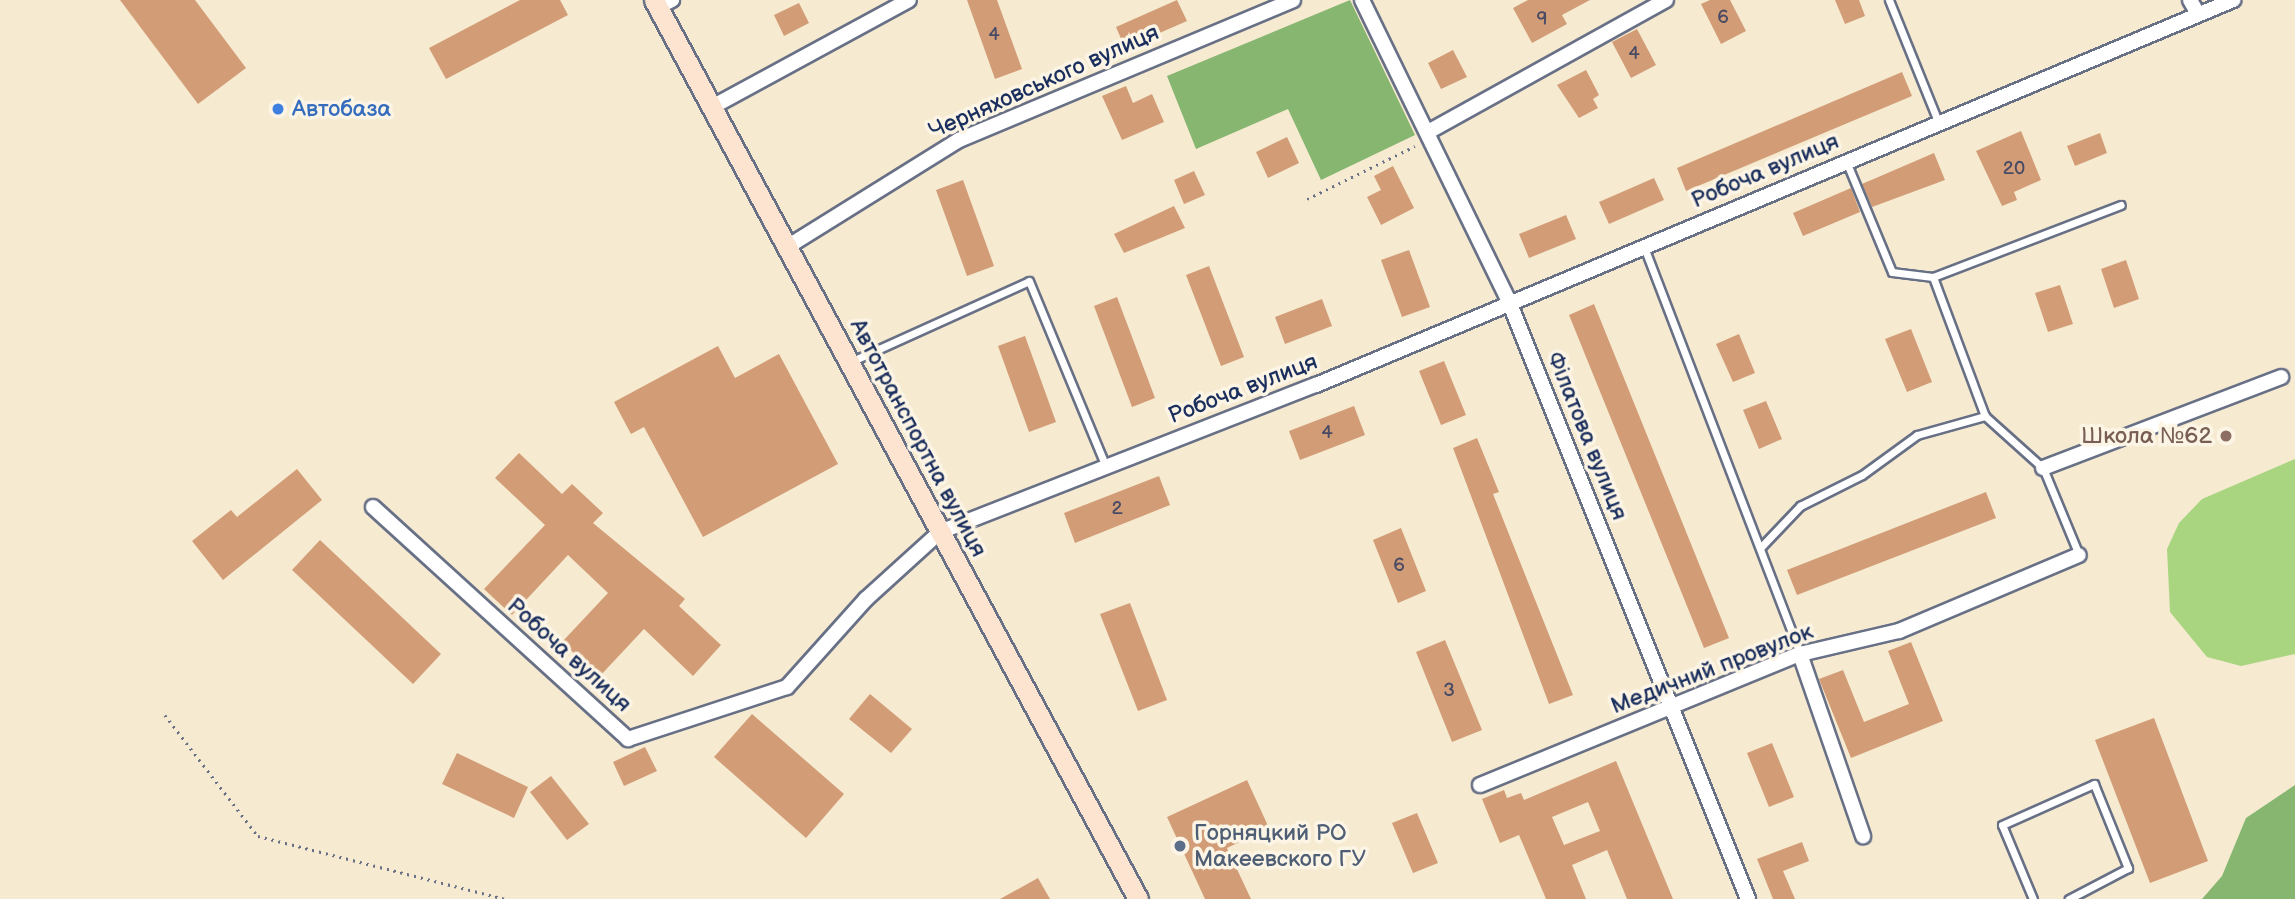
<!DOCTYPE html>
<meta charset="utf-8">
<style>
body{margin:0}
#map{position:relative;width:2295px;height:899px;overflow:hidden;background:#f6ead1;font-family:"Balsamiq Sans",sans-serif}
div>[style]{position:absolute}
[style*='--x']{left:calc(var(--x)*1px);top:calc(var(--y)*1px);width:calc(var(--w)*1px);rotate:calc(var(--a)*1deg)}
.green>*{inset:0;background:#a9d581}
.forest>*{inset:0;background:#86b66f}
.building>*{inset:0;background:#d29d76}
.path>*{height:2.5px;margin-top:-1.25px;transform-origin:0;background:repeating-linear-gradient(90deg,#687086 0 2px,transparent 0 7px)}
.roads{filter:drop-shadow(2px 0 #687086) drop-shadow(-2px 0 #687086) drop-shadow(0 2px #687086) drop-shadow(0 -2px #687086)}
.service>*{height:7px;margin:-3.5px;padding:0 3.5px;transform-origin:3.5px;border-radius:3.5px;background:#fff}
.minor>*{height:14px;margin:-7px;padding:0 7px;transform-origin:7px;border-radius:7px;background:#fff}
.secondary>*{height:19px;margin:-9.5px;padding:0 9.5px;transform-origin:9.5px;border-radius:9.5px;background:#fde4d0}
.dots>*{width:19px;height:19px;translate:-50% -50%;box-sizing:border-box;border:4px solid #fcf5e5;border-radius:50%}
span{translate:-50% -50%;white-space:nowrap;text-align:center;line-height:1.15;-webkit-text-stroke:7px #fcf5e5;paint-order:stroke}
.number-label{font-size:19px;color:#494a64}
.number-label span{-webkit-text-stroke-width:0}
.street-label{font-size:23px;color:#1b2f5e}
.shop-label{font-size:23px;color:#366cbe}
.left{translate:0 -50%;text-align:left}
.education-label{font-size:23px;color:#785e54}
.right{translate:-100% -50%;text-align:right}
.service-label{font-size:23px;color:#4e5e75}
</style>
<div id="map">
<div class="green">
<div style="clip-path:polygon(2295px 459px,2295px 654px,2241px 666px,2207px 657px,2170px 612px,2167px 549px,2179px 523px,2202px 499px)"></div>
</div>
<div class="forest">
<div style="clip-path:polygon(1350px 0,1415px 135px,1321px 180px,1288px 109px,1196px 149px,1167px 76px)"></div>
<div style="clip-path:polygon(2295px 785px,2295px 899px,2202px 899px,2222px 876px,2246px 818px)"></div>
</div>
<div class="building">
<div style="clip-path:polygon(120px 0,195px 0,246px 68px,198px 104px)"></div>
<div style="clip-path:polygon(520px 0,560px 0,568px 15px,446px 79px,429px 48px)"></div>
<div style="clip-path:polygon(967px 0,997px 0,1022px 69px,995px 79px)"></div>
<div style="clip-path:polygon(1177px 0,1187px 21px,1125px 48px,1116px 27px)"></div>
<div style="clip-path:polygon(1528px 0,1590px 0,1562px 15px,1567px 24px,1532px 43px,1513px 8px)"></div>
<div style="clip-path:polygon(1710px 0,1730px 0,1746px 31px,1721px 44px,1701px 4px)"></div>
<div style="clip-path:polygon(1835px 0,1859px 0,1865px 16px,1845px 24px)"></div>
<div style="clip-path:polygon(799px 3px,809px 23px,784px 36px,774px 15px)"></div>
<div style="clip-path:polygon(1637px 29px,1656px 65px,1631px 78px,1612px 42px)"></div>
<div style="clip-path:polygon(1453px 50px,1467px 77px,1441px 89px,1428px 63px)"></div>
<div style="clip-path:polygon(1586px 70px,1599px 95px,1593px 99px,1598px 108px,1579px 118px,1557px 85px)"></div>
<div style="clip-path:polygon(1902px 72px,1912px 96px,1686px 191px,1677px 168px)"></div>
<div style="clip-path:polygon(1126px 86px,1133px 103px,1152px 94px,1164px 122px,1122px 140px,1102px 96px)"></div>
<div style="clip-path:polygon(2021px 131px,2041px 180px,2014px 192px,2017px 200px,2002px 206px,1976px 151px)"></div>
<div style="clip-path:polygon(2100px 133px,2107px 153px,2075px 166px,2067px 146px)"></div>
<div style="clip-path:polygon(1287px 137px,1299px 163px,1268px 178px,1256px 152px)"></div>
<div style="clip-path:polygon(1934px 153px,1945px 180px,1872px 207px,1862px 184px)"></div>
<div style="clip-path:polygon(1393px 166px,1414px 208px,1381px 225px,1367px 197px,1381px 190px,1374px 176px)"></div>
<div style="clip-path:polygon(1194px 171px,1205px 195px,1184px 204px,1174px 180px)"></div>
<div style="clip-path:polygon(1654px 178px,1664px 200px,1609px 224px,1599px 202px)"></div>
<div style="clip-path:polygon(963px 180px,994px 266px,967px 276px,936px 190px)"></div>
<div style="clip-path:polygon(1851px 188px,1860px 212px,1803px 236px,1793px 213px)"></div>
<div style="clip-path:polygon(1174px 206px,1185px 228px,1124px 253px,1114px 234px)"></div>
<div style="clip-path:polygon(1566px 215px,1576px 239px,1529px 258px,1519px 234px)"></div>
<div style="clip-path:polygon(1409px 250px,1430px 307px,1402px 317px,1381px 260px)"></div>
<div style="clip-path:polygon(2126px 260px,2139px 299px,2114px 308px,2101px 269px)"></div>
<div style="clip-path:polygon(1209px 266px,1244px 357px,1221px 366px,1186px 275px)"></div>
<div style="clip-path:polygon(2060px 285px,2073px 324px,2048px 332px,2035px 293px)"></div>
<div style="clip-path:polygon(1117px 297px,1155px 398px,1132px 407px,1094px 306px)"></div>
<div style="clip-path:polygon(1322px 299px,1332px 326px,1285px 344px,1275px 317px)"></div>
<div style="clip-path:polygon(1594px 304px,1729px 638px,1704px 648px,1569px 315px)"></div>
<div style="clip-path:polygon(1911px 329px,1932px 382px,1907px 392px,1885px 339px)"></div>
<div style="clip-path:polygon(1739px 334px,1755px 373px,1733px 382px,1716px 344px)"></div>
<div style="clip-path:polygon(1025px 336px,1056px 422px,1029px 432px,998px 346px)"></div>
<div style="clip-path:polygon(718px 346px,735px 378px,779px 354px,838px 464px,703px 537px,644px 427px,631px 434px,614px 402px)"></div>
<div style="clip-path:polygon(1444px 361px,1466px 415px,1441px 425px,1419px 371px)"></div>
<div style="clip-path:polygon(1766px 401px,1782px 439px,1759px 449px,1743px 410px)"></div>
<div style="clip-path:polygon(1354px 406px,1365px 435px,1300px 460px,1289px 431px)"></div>
<div style="clip-path:polygon(1477px 438px,1499px 492px,1493px 494px,1573px 695px,1549px 704px,1453px 448px)"></div>
<div style="clip-path:polygon(519px 453px,562px 494px,572px 484px,603px 513px,593px 523px,685px 599px,679px 606px,721px 645px,693px 676px,644px 629px,599px 677px,562px 642px,608px 593px,568px 555px,512px 615px,484px 589px,545px 525px,495px 478px)"></div>
<div style="clip-path:polygon(297px 469px,322px 500px,223px 580px,192px 541px,231px 510px,237px 517px)"></div>
<div style="clip-path:polygon(1159px 476px,1170px 505px,1075px 543px,1064px 513px)"></div>
<div style="clip-path:polygon(1986px 492px,1996px 518px,1797px 595px,1787px 570px)"></div>
<div style="clip-path:polygon(1401px 528px,1426px 591px,1398px 603px,1373px 540px)"></div>
<div style="clip-path:polygon(320px 540px,441px 654px,413px 684px,292px 570px)"></div>
<div style="clip-path:polygon(1130px 603px,1167px 700px,1138px 711px,1100px 614px)"></div>
<div style="clip-path:polygon(1445px 640px,1482px 730px,1452px 742px,1416px 652px)"></div>
<div style="clip-path:polygon(1911px 642px,1943px 721px,1851px 758px,1819px 679px,1843px 670px,1864px 722px,1909px 704px,1888px 651px)"></div>
<div style="clip-path:polygon(870px 694px,912px 729px,891px 753px,849px 719px)"></div>
<div style="clip-path:polygon(752px 714px,844px 794px,806px 838px,714px 757px)"></div>
<div style="clip-path:polygon(2154px 718px,2208px 861px,2150px 883px,2095px 740px)"></div>
<div style="clip-path:polygon(1772px 743px,1794px 797px,1769px 807px,1747px 753px)"></div>
<div style="clip-path:polygon(645px 747px,657px 771px,624px 786px,613px 762px)"></div>
<div style="clip-path:polygon(457px 753px,528px 787px,514px 818px,442px 784px)"></div>
<div style="clip-path:polygon(evenodd,1616px 761px,1673px 899px,1627px 899px,1607px 850px,1572px 865px,1586px 899px,1546px 899px,1519px 835px,1500px 843px,1482px 799px,1504px 790px,1507px 798px,1521px 793px,1524px 800px,1616px 761px,1588px 802px,1600px 831px,1564px 845px,1552px 817px,1588px 802px)"></div>
<div style="clip-path:polygon(551px 776px,589px 824px,567px 840px,530px 792px)"></div>
<div style="clip-path:polygon(1247px 780px,1269px 828px,1227px 848px,1251px 899px,1205px 899px,1167px 817px)"></div>
<div style="clip-path:polygon(1417px 813px,1438px 863px,1413px 873px,1392px 823px)"></div>
<div style="clip-path:polygon(1802px 842px,1809px 861px,1783px 871px,1795px 899px,1773px 899px,1757px 859px)"></div>
<div style="clip-path:polygon(1038px 878px,1050px 899px,1000px 899px)"></div>
</div>
<div class="path">
<div style="--x:1307;--y:199;--w:120;--a:-26.1"></div>
<div style="--x:165;--y:715;--w:153;--a:52.5"></div>
<div style="--x:258;--y:836;--w:256;--a:14.3"></div>
</div>
<div class="roads">
<div class="service">
<div style="--x:1889;--y:0;--w:131;--a:68"></div>
<div style="--x:1846;--y:161;--w:120;--a:67.5"></div>
<div style="--x:1892;--y:272;--w:41;--a:7"></div>
<div style="--x:1933;--y:277;--w:201;--a:-21"></div>
<div style="--x:1644;--y:247;--w:436;--a:69"></div>
<div style="--x:1933;--y:277;--w:148;--a:69.5"></div>
<div style="--x:1985;--y:416;--w:78;--a:41.9"></div>
<div style="--x:2043;--y:468;--w:94;--a:67.5"></div>
<div style="--x:850;--y:362;--w:196;--a:-24.3"></div>
<div style="--x:1029;--y:281;--w:201;--a:67.5"></div>
<div style="--x:1761;--y:547;--w:57;--a:-46.4"></div>
<div style="--x:1800;--y:506;--w:69;--a:-26.6"></div>
<div style="--x:1862;--y:475;--w:68;--a:-36"></div>
<div style="--x:1917;--y:435;--w:71;--a:-15.6"></div>
<div style="--x:2033;--y:899;--w:80;--a:-112.7"></div>
<div style="--x:2002;--y:825;--w:101;--a:-24"></div>
<div style="--x:2094;--y:784;--w:91;--a:68"></div>
<div style="--x:2128;--y:868;--w:67;--a:152.3"></div>
</div>
<div class="minor">
<div style="--x:1362;--y:0;--w:338;--a:64"></div>
<div style="--x:1510;--y:304;--w:641;--a:68.2"></div>
<div style="--x:2190;--y:0;--w:14;--a:60"></div>
<div style="--x:658;--y:7;--w:16;--a:-27"></div>
<div style="--x:712;--y:107;--w:224;--a:-28.5"></div>
<div style="--x:1428;--y:132;--w:272;--a:-29"></div>
<div style="--x:787;--y:247;--w:203;--a:-31.9"></div>
<div style="--x:959;--y:140;--w:362;--a:-22.7"></div>
<div style="--x:2043;--y:468;--w:255;--a:-20.9"></div>
<div style="--x:373;--y:507;--w:345;--a:42.3"></div>
<div style="--x:628;--y:739;--w:167;--a:-18.1"></div>
<div style="--x:787;--y:687;--w:118;--a:-48.1"></div>
<div style="--x:866;--y:599;--w:100;--a:-42.2"></div>
<div style="--x:940;--y:532;--w:404;--a:-21.4"></div>
<div style="--x:1316;--y:385;--w:995;--a:-22.77"></div>
<div style="--x:1800;--y:654;--w:193;--a:70.9"></div>
<div style="--x:1480;--y:785;--w:346;--a:-22.3"></div>
<div style="--x:1800;--y:654;--w:102;--a:-13.1"></div>
<div style="--x:1899;--y:631;--w:195;--a:-22.9"></div>
</div>
<div class="secondary">
<div style="--x:654;--y:0;--w:1021;--a:61.7"></div>
</div>
</div>
<div class="dots">
<div style="left:278px;top:109px;background:#3f7fe0"></div>
<div style="left:2226px;top:436px;background:#8d6e63"></div>
<div style="left:1180px;top:846px;background:#5c6f8a"></div>
</div>
<div class="number-label">
<span style="left:1723px;top:18px">6</span>
<span style="left:1542px;top:20px">9</span>
<span style="left:994px;top:35px">4</span>
<span style="left:1634px;top:54px">4</span>
<span style="left:2014px;top:169px">20</span>
<span style="left:1327px;top:433px">4</span>
<span style="left:1117px;top:509px">2</span>
<span style="left:1399px;top:566px">6</span>
<span style="left:1449px;top:691px">3</span>
</div>
<div class="street-label">
<span style="left:1044px;top:82px;rotate:-24deg">Черняховського вулиця</span>
<span style="left:1765px;top:171px;rotate:-23deg">Робоча вулиця</span>
<span style="left:1243px;top:389px;rotate:-21deg">Робоча вулиця</span>
<span style="left:1587px;top:436px;rotate:68deg">Філатова вулиця</span>
<span style="left:918px;top:438px;rotate:62deg">Автотранспортна вулиця</span>
<span style="left:569px;top:655px;rotate:42deg">Робоча вулиця</span>
<span style="left:1712px;top:669px;rotate:-21deg">Медичний провулок</span>
</div>
<div class="shop-label">
<span class="left" style="left:292px;top:109px">Автобаза</span>
</div>
<div class="education-label">
<span class="right" style="left:2212px;top:436px">Школа №62</span>
</div>
<div class="service-label">
<span class="left" style="left:1194px;top:846px">Горняцкий РО<br>Макеевского ГУ</span>
</div>
</div>
